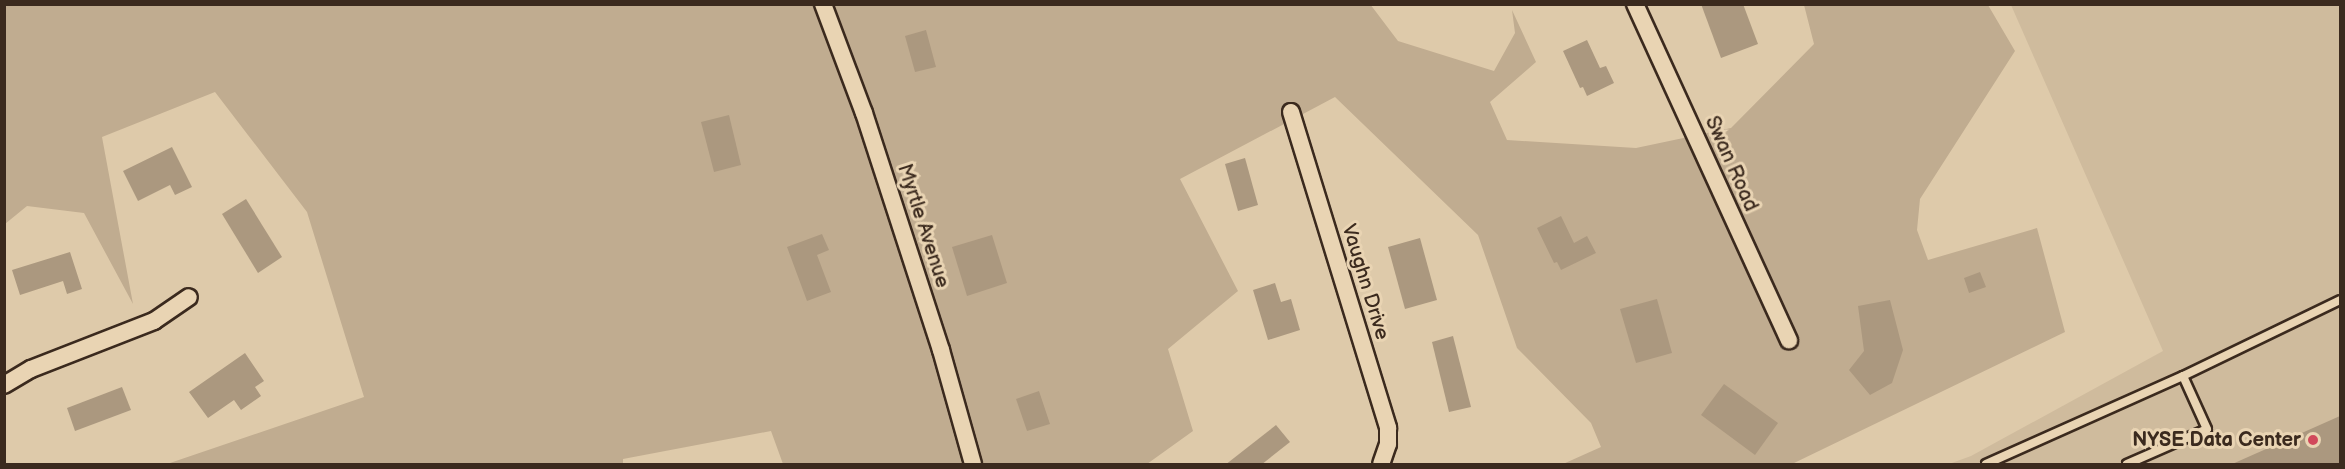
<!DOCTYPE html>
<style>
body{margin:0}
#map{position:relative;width:2345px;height:469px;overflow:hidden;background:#decaaa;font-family:"Balsamiq Sans",sans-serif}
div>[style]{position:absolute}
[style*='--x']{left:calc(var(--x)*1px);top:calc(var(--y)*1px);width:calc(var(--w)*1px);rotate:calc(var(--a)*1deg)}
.built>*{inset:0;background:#cfbb9d}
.green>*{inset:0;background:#c0ac90}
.building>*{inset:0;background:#ab987f}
.roads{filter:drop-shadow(2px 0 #3b2a1e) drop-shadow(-2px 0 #3b2a1e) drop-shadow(0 2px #3b2a1e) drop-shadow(0 -2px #3b2a1e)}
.service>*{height:8px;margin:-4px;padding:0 4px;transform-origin:4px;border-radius:4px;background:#e9d4b3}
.minor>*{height:16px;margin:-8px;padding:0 8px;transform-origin:8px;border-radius:8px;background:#e9d4b3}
.dots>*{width:16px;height:16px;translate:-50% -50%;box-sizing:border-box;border:3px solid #e9d4b3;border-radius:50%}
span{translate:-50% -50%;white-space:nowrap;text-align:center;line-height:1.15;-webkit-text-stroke:6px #e9d4b3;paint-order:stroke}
.street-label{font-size:20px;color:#3b2a1e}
.poi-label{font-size:20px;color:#3b2a1e;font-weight:700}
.right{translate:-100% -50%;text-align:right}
.frame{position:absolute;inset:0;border:6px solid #3b2a1e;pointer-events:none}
</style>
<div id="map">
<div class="built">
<div style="clip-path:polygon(2011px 5px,2340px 5px,2340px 464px,1949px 464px,1971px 456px,2163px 351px)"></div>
</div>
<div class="green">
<div style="clip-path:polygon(1370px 4px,1398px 41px,1494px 71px,1515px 33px,1512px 10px,1536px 62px,1490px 102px,1507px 140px,1636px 148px,1731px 128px,1814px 44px,1804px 5px,1988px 5px,2015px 51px,1920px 199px,1917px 230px,1928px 260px,2037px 228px,2065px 332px,1792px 464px,1563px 464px,1601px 447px,1591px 423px,1517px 348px,1478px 235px,1335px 97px,1180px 179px,1238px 291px,1168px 349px,1193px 431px,1147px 464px,783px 464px,771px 431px,623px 459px,623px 464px,167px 464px,364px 397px,307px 212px,215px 92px,102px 137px,133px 304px,84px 213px,27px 206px,5px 224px,5px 5px)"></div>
</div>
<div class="building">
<div style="clip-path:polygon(1701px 4px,1743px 4px,1758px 44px,1721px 58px)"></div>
<div style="clip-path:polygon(926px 30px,936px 67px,915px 72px,905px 36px)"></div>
<div style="clip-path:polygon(1587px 40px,1600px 68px,1606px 66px,1614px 83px,1587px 96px,1583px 87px,1580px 88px,1563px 51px)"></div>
<div style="clip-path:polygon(729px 115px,741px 165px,714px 172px,701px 122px)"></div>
<div style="clip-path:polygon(172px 147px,192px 187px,175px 195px,170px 185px,138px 201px,123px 171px)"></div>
<div style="clip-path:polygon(1245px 158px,1258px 205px,1238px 211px,1225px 164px)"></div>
<div style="clip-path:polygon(246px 199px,282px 257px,258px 273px,222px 214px)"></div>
<div style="clip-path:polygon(1561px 216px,1574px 243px,1587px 236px,1596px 253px,1561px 270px,1557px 262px,1554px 263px,1537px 228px)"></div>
<div style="clip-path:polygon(822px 234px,829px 250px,817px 255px,831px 292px,807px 301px,787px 247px)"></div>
<div style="clip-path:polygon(992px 235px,1007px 283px,967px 296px,952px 247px)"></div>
<div style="clip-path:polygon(1420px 238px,1437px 300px,1405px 309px,1388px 247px)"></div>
<div style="clip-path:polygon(70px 252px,82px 289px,67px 294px,63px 281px,20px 295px,12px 270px)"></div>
<div style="clip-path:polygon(1980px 272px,1986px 287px,1969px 293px,1964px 278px)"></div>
<div style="clip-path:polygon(1275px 283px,1281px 302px,1291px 299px,1300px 330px,1268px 340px,1253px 290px)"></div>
<div style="clip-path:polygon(1657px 299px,1672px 353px,1636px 363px,1620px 309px)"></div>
<div style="clip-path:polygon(1890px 300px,1903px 350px,1892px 383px,1870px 395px,1849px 370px,1864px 351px,1858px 306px)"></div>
<div style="clip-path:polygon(1453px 336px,1471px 407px,1449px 412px,1432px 342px)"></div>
<div style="clip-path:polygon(245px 353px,264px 381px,255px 387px,261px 396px,241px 410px,234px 400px,208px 418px,189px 392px)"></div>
<div style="clip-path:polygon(1724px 384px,1778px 423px,1755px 455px,1701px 415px)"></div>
<div style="clip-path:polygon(122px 387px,131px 410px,75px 431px,67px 408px)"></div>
<div style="clip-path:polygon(1039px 391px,1050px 424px,1027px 431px,1016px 399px)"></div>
<div style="clip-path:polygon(2340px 416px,2340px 465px,2230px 465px)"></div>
<div style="clip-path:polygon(1276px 425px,1290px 442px,1261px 465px,1225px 465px)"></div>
</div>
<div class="roads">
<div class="service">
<div style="--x:1986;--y:464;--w:216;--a:-24.1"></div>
<div style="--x:2183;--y:376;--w:174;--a:-25.8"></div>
<div style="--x:2127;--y:464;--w:87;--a:-23.6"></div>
<div style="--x:2207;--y:429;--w:58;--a:-114.4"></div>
</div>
<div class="minor">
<div style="--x:823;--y:4;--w:116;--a:69.4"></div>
<div style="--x:864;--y:113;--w:249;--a:72"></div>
<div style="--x:941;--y:350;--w:118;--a:74.3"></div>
<div style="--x:1635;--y:4;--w:370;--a:65.4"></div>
<div style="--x:1291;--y:112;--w:331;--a:72.9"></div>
<div style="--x:1388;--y:428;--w:16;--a:90"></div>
<div style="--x:1388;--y:444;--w:21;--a:109"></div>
<div style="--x:4;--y:385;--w:31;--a:-31"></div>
<div style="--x:31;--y:369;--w:132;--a:-21.3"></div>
<div style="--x:154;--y:321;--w:42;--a:-34.4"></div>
</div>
</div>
<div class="dots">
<div style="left:2313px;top:440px;background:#d1495b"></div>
</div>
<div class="street-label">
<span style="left:1731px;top:164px;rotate:66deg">Swan Road</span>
<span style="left:923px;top:226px;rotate:72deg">Myrtle Avenue</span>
<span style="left:1365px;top:282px;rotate:73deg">Vaughn Drive</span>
</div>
<div class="poi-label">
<span class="right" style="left:2301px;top:440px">NYSE Data Center</span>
</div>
<div class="frame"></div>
</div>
